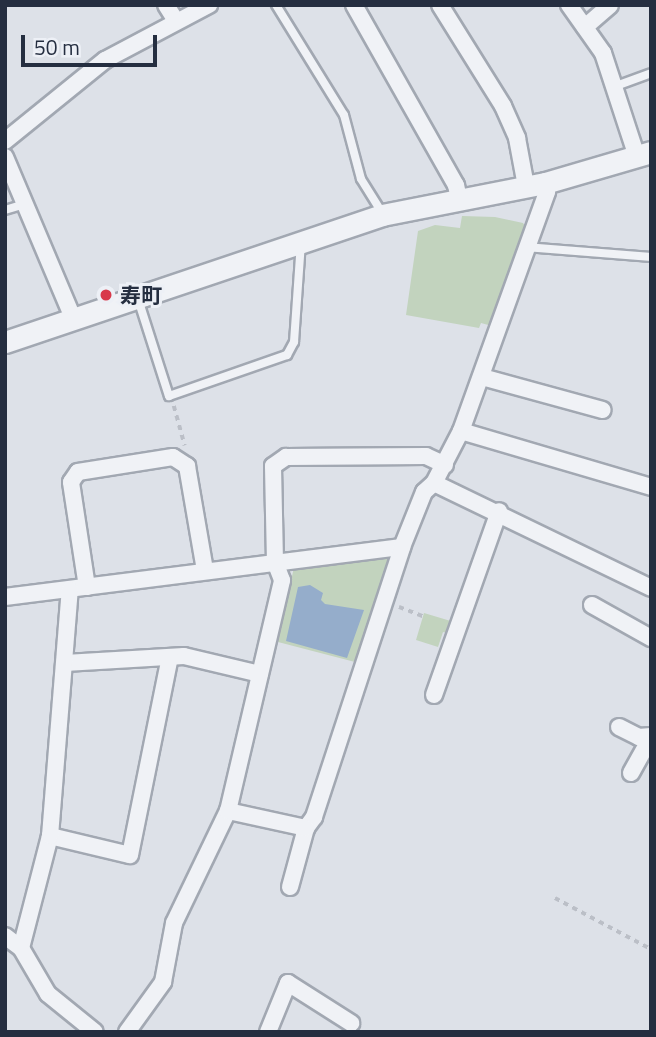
<!DOCTYPE html>
<meta charset="utf-8">
<style>
body{margin:0}
#map{position:relative;width:656px;height:1037px;overflow:hidden;background:#dde1e8;font-family:"Titillium Web","Noto Sans JP",sans-serif}
div>[style]{position:absolute}
[style*='--x']{left:calc(var(--x)*1px);top:calc(var(--y)*1px);width:calc(var(--w)*1px);rotate:calc(var(--a)*1deg)}
.green>*{inset:0;background:#c2d3be}
.water>*{inset:0;background:#95adcb}
.path>*{height:3.5px;margin-top:-1.75px;transform-origin:0;background:repeating-linear-gradient(90deg,#bbbfc7 0 5px,transparent 0 10px)}
.roads{filter:drop-shadow(2px 0 #a2a8b2) drop-shadow(-2px 0 #a2a8b2) drop-shadow(0 2px #a2a8b2) drop-shadow(0 -2px #a2a8b2)}
.service>*{height:8px;margin:-4px;padding:0 4px;transform-origin:4px;border-radius:4px;background:#f0f2f6}
.minor>*{height:16px;margin:-8px;padding:0 8px;transform-origin:8px;border-radius:8px;background:#f0f2f6}
.tertiary>*{height:21px;margin:-10.5px;padding:0 10.5px;transform-origin:10.5px;border-radius:10.5px;background:#f0f2f6}
.dots>*{width:19px;height:19px;translate:-50% -50%;box-sizing:border-box;border:4px solid #edf0f6;border-radius:50%}
span{translate:-50% -50%;white-space:nowrap;text-align:center;line-height:1.15;-webkit-text-stroke:6px #edf0f6;paint-order:stroke}
.poi-label{font-size:21px;color:#252e40;font-weight:700}
.left{translate:0 -50%;text-align:left}
.frame{position:absolute;inset:0;border:7px solid #252e40;pointer-events:none}
.scale{position:absolute;left:21px;top:35px;width:136px;height:32px;box-sizing:border-box;border:4px solid #252e40;border-top:0;padding-left:9px;font-size:21px;line-height:24px;white-space:nowrap;color:#252e40;-webkit-text-stroke:5px #edf0f6;paint-order:stroke}
</style>
<div id="map">
<div class="green">
<div style="clip-path:polygon(462px 216px,495px 217px,523px 223px,527px 229px,492px 326px,481px 323px,479px 328px,406px 315px,418px 231px,435px 225px,460px 228px)"></div>
<div style="clip-path:polygon(381px 552px,389px 561px,355px 662px,278px 642px,294px 567px)"></div>
<div style="clip-path:polygon(424px 613px,454px 622px,450px 634px,443px 632px,438px 647px,416px 640px)"></div>
</div>
<div class="water">
<div style="clip-path:polygon(310px 585px,323px 593px,321px 600px,325px 604px,364px 610px,347px 658px,286px 641px,298px 587px)"></div>
</div>
<div class="path">
<div style="--x:174;--y:406;--w:41;--a:74.6"></div>
<div style="--x:399;--y:607;--w:26;--a:21"></div>
<div style="--x:555;--y:898;--w:109;--a:28"></div>
</div>
<div class="roads">
<div class="service">
<div style="--x:276;--y:5;--w:129;--a:58.3"></div>
<div style="--x:344;--y:115;--w:66;--a:75.1"></div>
<div style="--x:361;--y:179;--w:39;--a:58"></div>
<div style="--x:616;--y:86;--w:37;--a:-20"></div>
<div style="--x:5;--y:210;--w:21;--a:-17"></div>
<div style="--x:526;--y:247;--w:125;--a:4.6"></div>
<div style="--x:138;--y:299;--w:102;--a:72.3"></div>
<div style="--x:169;--y:396;--w:125;--a:-19.2"></div>
<div style="--x:287;--y:355;--w:15;--a:-62"></div>
<div style="--x:294;--y:342;--w:99;--a:-86"></div>
</div>
<div class="minor">
<div style="--x:166;--y:5;--w:19;--a:58"></div>
<div style="--x:354;--y:5;--w:207;--a:60.5"></div>
<div style="--x:456;--y:185;--w:14;--a:78"></div>
<div style="--x:440;--y:5;--w:119;--a:58"></div>
<div style="--x:503;--y:106;--w:35;--a:66"></div>
<div style="--x:517;--y:138;--w:49;--a:79.4"></div>
<div style="--x:569;--y:5;--w:59;--a:54.7"></div>
<div style="--x:603;--y:53;--w:109;--a:71.9"></div>
<div style="--x:585;--y:27;--w:33;--a:-41"></div>
<div style="--x:5;--y:141;--w:129;--a:-39"></div>
<div style="--x:105;--y:60;--w:118;--a:-27.9"></div>
<div style="--x:5;--y:157;--w:175;--a:67.1"></div>
<div style="--x:482;--y:377;--w:125;--a:15.3"></div>
<div style="--x:461;--y:431;--w:198;--a:16.4"></div>
<div style="--x:434;--y:483;--w:241;--a:25.8"></div>
<div style="--x:87;--y:587;--w:106;--a:-98.7"></div>
<div style="--x:71;--y:482;--w:12;--a:-55"></div>
<div style="--x:78;--y:472;--w:96;--a:-9"></div>
<div style="--x:173;--y:457;--w:17;--a:33"></div>
<div style="--x:187;--y:466;--w:106;--a:80.2"></div>
<div style="--x:5;--y:597;--w:400;--a:-7.2"></div>
<div style="--x:592;--y:605;--w:68;--a:29.2"></div>
<div style="--x:65;--y:663;--w:119;--a:-3.4"></div>
<div style="--x:184;--y:656;--w:78;--a:13.3"></div>
<div style="--x:434;--y:695;--w:195;--a:-70.5"></div>
<div style="--x:619;--y:727;--w:22;--a:27"></div>
<div style="--x:639;--y:737;--w:12;--a:-5"></div>
<div style="--x:631;--y:773;--w:41;--a:-60.9"></div>
<div style="--x:228;--y:811;--w:237;--a:-76.8"></div>
<div style="--x:282;--y:580;--w:19;--a:-111"></div>
<div style="--x:275;--y:562;--w:96;--a:-91.2"></div>
<div style="--x:273;--y:466;--w:16;--a:-35"></div>
<div style="--x:286;--y:457;--w:140;--a:-0.4"></div>
<div style="--x:426;--y:456;--w:21;--a:25"></div>
<div style="--x:50;--y:836;--w:82;--a:13.4"></div>
<div style="--x:130;--y:855;--w:202;--a:-78.6"></div>
<div style="--x:290;--y:887;--w:61;--a:-74.8"></div>
<div style="--x:306;--y:828;--w:14;--a:-54"></div>
<div style="--x:314;--y:817;--w:284;--a:-71.9"></div>
<div style="--x:402;--y:547;--w:59;--a:-68.2"></div>
<div style="--x:424;--y:492;--w:13;--a:-42"></div>
<div style="--x:434;--y:483;--w:59;--a:-62.6"></div>
<div style="--x:461;--y:431;--w:254;--a:-70.2"></div>
<div style="--x:547;--y:192;--w:9;--a:-103"></div>
<div style="--x:5;--y:936;--w:20;--a:37"></div>
<div style="--x:21;--y:948;--w:53;--a:59.6"></div>
<div style="--x:48;--y:994;--w:60;--a:39"></div>
<div style="--x:21;--y:948;--w:116;--a:-75.5"></div>
<div style="--x:50;--y:836;--w:247;--a:-85.4"></div>
<div style="--x:127;--y:1032;--w:62;--a:-54.2"></div>
<div style="--x:163;--y:982;--w:60;--a:-79.4"></div>
<div style="--x:174;--y:923;--w:124;--a:-64.3"></div>
<div style="--x:228;--y:811;--w:80;--a:12.3"></div>
<div style="--x:268;--y:1032;--w:53;--a:-67.8"></div>
<div style="--x:288;--y:983;--w:75;--a:32.4"></div>
</div>
<div class="tertiary">
<div style="--x:5;--y:342;--w:398;--a:-18.6"></div>
<div style="--x:382;--y:215;--w:166;--a:-11.1"></div>
<div style="--x:545;--y:183;--w:110;--a:-16.3"></div>
</div>
</div>
<div class="dots">
<div style="left:106px;top:295px;background:#d8384a"></div>
</div>
<div class="poi-label">
<span class="left" style="left:120px;top:295px">寿町</span>
</div>
<div class="frame"></div>
<div class="scale">50 m</div>
</div>
